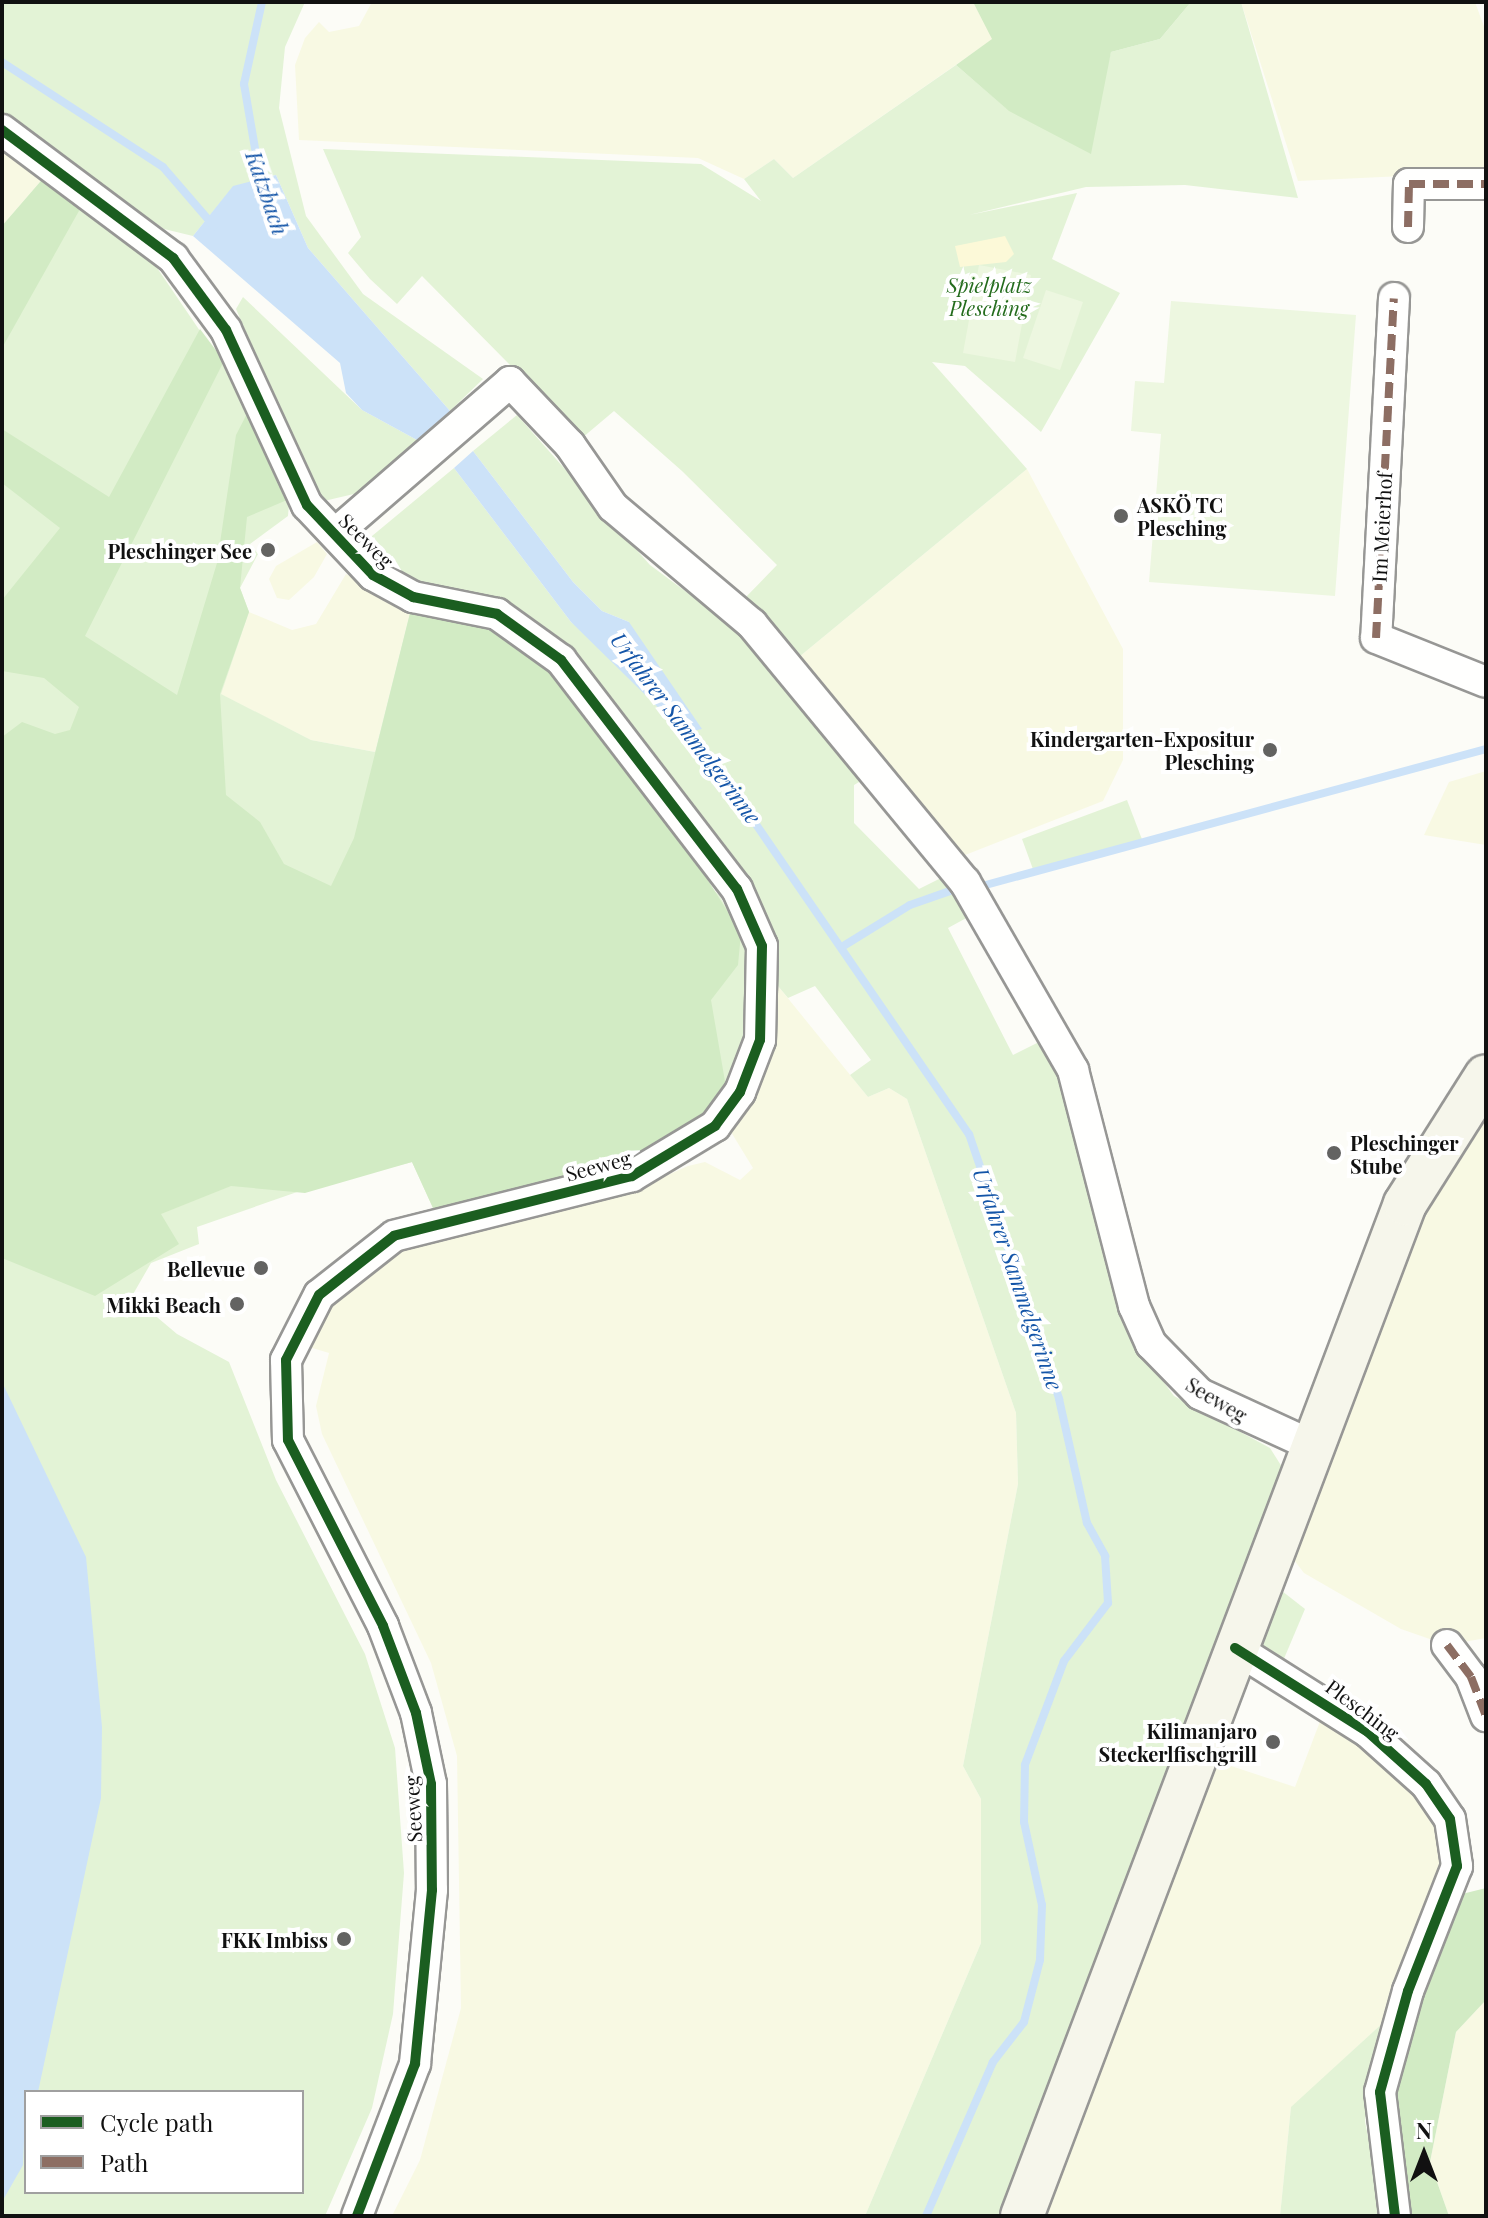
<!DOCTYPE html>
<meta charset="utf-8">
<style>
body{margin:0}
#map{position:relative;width:1488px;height:2218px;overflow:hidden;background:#fcfcf7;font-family:"Playfair Display",serif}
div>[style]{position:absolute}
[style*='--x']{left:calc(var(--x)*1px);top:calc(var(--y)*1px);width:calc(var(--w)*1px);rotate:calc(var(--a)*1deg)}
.farmland>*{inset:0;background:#f8f9e3}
.green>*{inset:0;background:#e3f3d6}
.forest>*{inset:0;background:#d2ebc4}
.sand>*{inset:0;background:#fcf9d8}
.pitch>*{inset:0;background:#edf7e0}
.water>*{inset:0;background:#cce2f8}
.stream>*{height:8px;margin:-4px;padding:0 4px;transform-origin:4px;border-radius:4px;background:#cce2f8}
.roads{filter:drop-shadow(2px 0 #979795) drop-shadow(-2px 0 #979795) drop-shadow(0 2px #979795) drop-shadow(0 -2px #979795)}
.minor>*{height:30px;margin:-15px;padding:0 15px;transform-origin:15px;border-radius:15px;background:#fffffe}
.secondary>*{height:42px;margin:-21px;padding:0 21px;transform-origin:21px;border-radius:21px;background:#f6f6eb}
.quiet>*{height:8px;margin-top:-4px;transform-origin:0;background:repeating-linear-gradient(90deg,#8d6e63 0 16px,transparent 0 24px)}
.cycleway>*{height:10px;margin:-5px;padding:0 5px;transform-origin:5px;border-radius:5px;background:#1b5e20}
.dots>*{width:22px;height:22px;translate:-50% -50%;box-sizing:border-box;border:4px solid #fff;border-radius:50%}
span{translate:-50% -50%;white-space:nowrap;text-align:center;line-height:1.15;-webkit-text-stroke:8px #fff;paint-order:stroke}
.park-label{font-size:20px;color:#246c1d;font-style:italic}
.poi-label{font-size:20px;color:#111;font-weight:700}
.left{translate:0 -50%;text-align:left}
.right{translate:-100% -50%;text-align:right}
.street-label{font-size:20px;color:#111}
.water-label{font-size:22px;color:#1455a8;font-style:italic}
.frame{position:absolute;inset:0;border:4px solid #111;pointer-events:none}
.legend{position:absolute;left:24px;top:2090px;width:280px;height:104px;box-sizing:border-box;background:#fff;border:2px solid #a0a0a0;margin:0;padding:10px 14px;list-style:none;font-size:24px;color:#111}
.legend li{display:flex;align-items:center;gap:16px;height:40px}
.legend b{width:40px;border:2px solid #a0a0a0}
.north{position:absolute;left:1384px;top:2114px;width:80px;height:80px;-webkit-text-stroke:6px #fff;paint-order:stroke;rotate:0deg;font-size:22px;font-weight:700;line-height:32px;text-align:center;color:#111}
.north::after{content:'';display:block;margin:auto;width:28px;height:36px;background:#111;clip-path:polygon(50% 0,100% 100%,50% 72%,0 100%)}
</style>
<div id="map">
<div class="farmland">
<div style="clip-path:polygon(372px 2px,973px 2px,993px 39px,793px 178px,774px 159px,744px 179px,698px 158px,299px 140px,295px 65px,305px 38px,319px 22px,329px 32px,359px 26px)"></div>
<div style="clip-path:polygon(1241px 2px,1475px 2px,1486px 32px,1486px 172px,1298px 181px)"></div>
<div style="clip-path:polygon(2px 142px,47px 174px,2px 226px)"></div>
<div style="clip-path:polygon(1027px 469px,1123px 649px,1123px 760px,1103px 801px,960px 857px,799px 657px)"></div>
<div style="clip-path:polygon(317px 542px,327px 554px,314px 577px,289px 600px,277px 598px,269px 579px,276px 566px)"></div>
<div style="clip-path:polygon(346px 574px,411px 609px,375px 752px,311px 740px,220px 694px,249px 612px,292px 630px,316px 624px)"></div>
<div style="clip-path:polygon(1486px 771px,1486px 845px,1424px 835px,1449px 782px)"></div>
<div style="clip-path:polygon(778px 986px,868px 1097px,889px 1088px,907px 1099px,1016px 1413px,1018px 1484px,963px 1766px,981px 1799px,981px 1943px,865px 2216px,392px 2216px,420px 2160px,461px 2008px,457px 1756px,431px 1663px,322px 1434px,316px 1406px,329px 1353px,309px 1347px,340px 1291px,394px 1253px,629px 1192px,688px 1166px,705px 1162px,740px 1180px,753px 1168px,731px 1132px,769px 1047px)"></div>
<div style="clip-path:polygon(1486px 1096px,1486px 1638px,1447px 1645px,1401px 1629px,1304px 1573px,1284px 1547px,1395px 1291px,1419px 1205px)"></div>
<div style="clip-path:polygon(1324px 1711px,1396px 1766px,1442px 1824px,1443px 1880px,1386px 2020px,1291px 2108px,1280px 2216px,1039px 2216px,1213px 1760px,1295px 1787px)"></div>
<div style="clip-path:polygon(1486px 2000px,1486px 2216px,1449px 2216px,1430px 2162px,1456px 2032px)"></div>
</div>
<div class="green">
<div style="clip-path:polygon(2px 2px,305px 2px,285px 47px,279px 108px,306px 216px,363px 294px,483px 379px,450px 411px,308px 248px,276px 175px,233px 187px,193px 236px,164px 229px,2px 119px)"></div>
<div style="clip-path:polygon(1191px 2px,1241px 2px,1298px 198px,1185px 185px,1086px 187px,969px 215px,1077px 193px,1052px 259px,1120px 293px,1041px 432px,965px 366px,932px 362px,1027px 469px,799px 657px,744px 599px,777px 565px,682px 471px,614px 411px,582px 438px,422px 276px,397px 304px,370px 279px,348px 253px,361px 237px,323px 149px,701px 164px,761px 201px,744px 179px,774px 159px,793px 178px,956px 65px,1006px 108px,1104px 78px,1111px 52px,1160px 39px)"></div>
<div style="clip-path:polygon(evenodd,47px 174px,149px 256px,251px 406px,289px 504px,288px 516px,250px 544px,258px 554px,240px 588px,249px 612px,221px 694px,311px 740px,375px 752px,411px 609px,719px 895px,741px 933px,750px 975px,752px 1020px,727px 1093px,433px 1208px,412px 1162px,300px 1191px,197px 1227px,199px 1244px,151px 1263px,132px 1296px,177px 1334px,229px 1362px,276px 1480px,365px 1654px,395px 1748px,404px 1873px,393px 2014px,372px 2108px,325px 2216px,2px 2216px,2px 226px,47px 174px,26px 2092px,302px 2092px,302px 2192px,26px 2192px,26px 2092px)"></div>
<div style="clip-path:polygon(243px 297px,362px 410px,417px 440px,358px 493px,324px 501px,315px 491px,236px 309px)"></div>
<div style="clip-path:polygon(517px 415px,650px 565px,743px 634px,866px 778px,854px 785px,854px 823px,919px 889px,941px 878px,970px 916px,948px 928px,1013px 1055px,1039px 1042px,1061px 1077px,1133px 1341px,1174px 1396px,1270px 1448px,1282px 1467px,1001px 2216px,865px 2216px,981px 1943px,981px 1799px,963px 1766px,1018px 1484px,1016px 1413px,907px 1099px,889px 1088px,868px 1097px,850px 1075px,871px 1060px,815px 986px,788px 998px,778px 986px,774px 943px,754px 896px,373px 556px,372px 536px,454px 468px,571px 622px,582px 631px,629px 622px,602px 611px,573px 582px,473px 451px)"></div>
<div style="clip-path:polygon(1127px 800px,1143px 842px,1034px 872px,1022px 839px)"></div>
<div style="clip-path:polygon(1282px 1591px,1305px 1609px,1283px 1661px,1260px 1648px)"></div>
<div style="clip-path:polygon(1386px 2020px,1371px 2063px,1365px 2122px,1385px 2216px,1280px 2216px,1291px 2107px)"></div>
</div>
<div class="forest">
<div style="clip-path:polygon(973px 2px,1191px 2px,1160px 39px,1111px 52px,1091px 154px,1009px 111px,956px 65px,992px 39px)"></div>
<div style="clip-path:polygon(47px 174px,84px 202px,2px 348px,2px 226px)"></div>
<div style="clip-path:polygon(200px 329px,224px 361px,85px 636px,177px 695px,217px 563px,236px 435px,251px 406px,287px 500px,247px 517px,240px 588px,249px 612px,220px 694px,226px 795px,260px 822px,284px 864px,331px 886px,354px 838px,411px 609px,509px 633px,537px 651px,691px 853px,741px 933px,738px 965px,711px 1000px,727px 1093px,694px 1131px,646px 1160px,446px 1214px,433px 1208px,412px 1162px,305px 1193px,231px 1186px,161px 1214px,179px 1244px,95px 1296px,2px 1258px,2px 737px,22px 722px,55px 734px,70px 730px,79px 707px,44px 678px,2px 671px,2px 600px,60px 528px,2px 483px,2px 429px,109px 497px)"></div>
<div style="clip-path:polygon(1486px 1888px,1486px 2000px,1456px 2032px,1430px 2162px,1449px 2216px,1406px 2216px,1389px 2134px,1395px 2075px,1458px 1895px)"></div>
</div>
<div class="sand">
<div style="clip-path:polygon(1005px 236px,1014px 254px,1006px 262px,960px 267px,955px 246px)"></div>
</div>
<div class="pitch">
<div style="clip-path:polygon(979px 265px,1031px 275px,1015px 362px,963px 353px)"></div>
<div style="clip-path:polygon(1046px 290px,1083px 302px,1060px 370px,1023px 358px)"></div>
<div style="clip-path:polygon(1171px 301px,1356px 315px,1335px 596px,1149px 582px,1161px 434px,1131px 431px,1135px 381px,1164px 383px)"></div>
</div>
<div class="water">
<div style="clip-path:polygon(276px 175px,308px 248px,450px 411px,417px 440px,362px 410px,346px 393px,340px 363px,193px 236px,233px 186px)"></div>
<div style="clip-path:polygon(473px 451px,573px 582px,602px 611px,629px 622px,702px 729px,684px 733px,571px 622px,454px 468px)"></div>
<div style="clip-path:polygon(2px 1382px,86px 1557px,102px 1727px,101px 1798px,38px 2092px,26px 2092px,23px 2165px,2px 2202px)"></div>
</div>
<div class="stream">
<div style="--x:262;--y:2;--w:84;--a:102.4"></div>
<div style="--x:244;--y:84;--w:107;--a:80.3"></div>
<div style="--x:2;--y:62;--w:192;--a:33.1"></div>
<div style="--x:163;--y:167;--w:78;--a:49.2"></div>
<div style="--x:687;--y:724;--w:498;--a:55.5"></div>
<div style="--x:969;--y:1134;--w:280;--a:71.2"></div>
<div style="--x:1059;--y:1399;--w:127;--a:77.3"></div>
<div style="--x:1087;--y:1523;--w:38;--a:61"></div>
<div style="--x:1105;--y:1556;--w:47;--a:86.3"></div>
<div style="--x:1108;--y:1603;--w:73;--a:127.2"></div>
<div style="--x:1064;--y:1661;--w:111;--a:110.6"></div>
<div style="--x:1025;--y:1765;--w:57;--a:91"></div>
<div style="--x:1024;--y:1822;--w:85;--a:77.8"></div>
<div style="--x:1042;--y:1905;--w:55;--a:92.1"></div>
<div style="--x:1040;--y:1960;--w:64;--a:104.5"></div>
<div style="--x:1024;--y:2022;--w:51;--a:127.8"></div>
<div style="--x:993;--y:2062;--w:168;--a:113.5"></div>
<div style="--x:982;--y:886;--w:522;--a:-15.21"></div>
<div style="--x:845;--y:945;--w:76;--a:-31.6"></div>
<div style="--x:910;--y:905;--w:42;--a:-19.3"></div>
</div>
<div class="roads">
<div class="minor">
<div style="--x:2;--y:130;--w:214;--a:36.8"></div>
<div style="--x:173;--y:258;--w:89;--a:53.6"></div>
<div style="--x:226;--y:330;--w:193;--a:65.2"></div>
<div style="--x:307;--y:505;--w:96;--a:46.7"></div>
<div style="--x:373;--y:575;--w:46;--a:28.8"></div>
<div style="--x:413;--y:597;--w:86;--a:11.4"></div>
<div style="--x:497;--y:614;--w:79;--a:35.7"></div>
<div style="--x:561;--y:660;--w:289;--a:52.5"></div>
<div style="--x:737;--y:889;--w:62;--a:66.3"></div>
<div style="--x:762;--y:946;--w:94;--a:91.2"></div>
<div style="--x:760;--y:1040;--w:56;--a:111"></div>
<div style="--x:740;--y:1092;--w:42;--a:126.3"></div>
<div style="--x:715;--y:1126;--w:97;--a:148.9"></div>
<div style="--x:632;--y:1176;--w:245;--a:165.9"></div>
<div style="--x:394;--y:1236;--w:95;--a:141.8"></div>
<div style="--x:319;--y:1295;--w:73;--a:116.9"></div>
<div style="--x:286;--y:1360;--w:80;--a:88.6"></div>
<div style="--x:288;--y:1440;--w:209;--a:62.9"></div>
<div style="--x:383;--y:1626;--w:93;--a:69.2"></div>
<div style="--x:416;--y:1713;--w:73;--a:78.1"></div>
<div style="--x:431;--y:1784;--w:106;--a:89.5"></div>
<div style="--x:432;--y:1890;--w:175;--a:95.6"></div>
<div style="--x:415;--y:2064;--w:163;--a:110.9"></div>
<div style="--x:1408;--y:227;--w:43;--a:-88.7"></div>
<div style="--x:1409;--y:184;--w:77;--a:0"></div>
<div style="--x:1394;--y:298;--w:340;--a:93"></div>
<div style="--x:1376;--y:638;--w:118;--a:21.8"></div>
<div style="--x:337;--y:532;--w:229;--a:-40.9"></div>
<div style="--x:510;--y:382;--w:87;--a:46.4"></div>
<div style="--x:570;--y:445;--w:75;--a:55.3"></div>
<div style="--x:613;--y:507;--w:182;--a:40.1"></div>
<div style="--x:752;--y:624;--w:335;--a:50.5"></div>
<div style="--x:965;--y:882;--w:217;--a:60.1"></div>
<div style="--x:1073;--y:1070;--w:244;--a:75.5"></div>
<div style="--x:1134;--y:1306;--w:42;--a:65.9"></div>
<div style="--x:1151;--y:1344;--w:70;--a:45.6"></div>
<div style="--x:1200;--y:1394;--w:122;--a:24.7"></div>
<div style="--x:1447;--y:1645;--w:40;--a:53"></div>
<div style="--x:1471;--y:1677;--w:42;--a:69"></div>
<div style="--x:1235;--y:1648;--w:157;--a:32.3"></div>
<div style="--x:1368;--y:1732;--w:78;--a:41.9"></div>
<div style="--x:1426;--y:1784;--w:42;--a:55.6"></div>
<div style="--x:1450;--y:1819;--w:48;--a:81.5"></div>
<div style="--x:1457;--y:1866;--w:134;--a:111.4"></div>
<div style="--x:1408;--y:1991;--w:105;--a:105.5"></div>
<div style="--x:1380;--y:2092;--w:125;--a:83.1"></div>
</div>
<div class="secondary">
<div style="--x:1022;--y:2216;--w:1082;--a:-69.27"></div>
<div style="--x:1405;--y:1204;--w:151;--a:-57.7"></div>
</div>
</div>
<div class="quiet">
<div style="--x:1408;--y:227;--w:43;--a:-88.7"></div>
<div style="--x:1409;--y:184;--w:77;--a:0"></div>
<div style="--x:1376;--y:638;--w:340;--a:-87"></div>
<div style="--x:1447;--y:1645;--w:40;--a:53"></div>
<div style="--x:1471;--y:1677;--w:42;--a:69"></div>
</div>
<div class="cycleway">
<div style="--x:2;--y:130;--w:214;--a:36.8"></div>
<div style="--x:173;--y:258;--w:89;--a:53.6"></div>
<div style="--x:226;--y:330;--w:193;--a:65.2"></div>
<div style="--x:307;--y:505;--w:96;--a:46.7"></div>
<div style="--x:373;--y:575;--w:46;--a:28.8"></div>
<div style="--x:413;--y:597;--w:86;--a:11.4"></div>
<div style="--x:497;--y:614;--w:79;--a:35.7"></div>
<div style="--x:561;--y:660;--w:289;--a:52.5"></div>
<div style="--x:737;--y:889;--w:62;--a:66.3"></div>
<div style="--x:762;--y:946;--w:94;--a:91.2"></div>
<div style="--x:760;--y:1040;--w:56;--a:111"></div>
<div style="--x:740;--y:1092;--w:42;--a:126.3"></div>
<div style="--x:715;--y:1126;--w:97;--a:148.9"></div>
<div style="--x:632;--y:1176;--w:245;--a:165.9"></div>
<div style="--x:394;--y:1236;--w:95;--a:141.8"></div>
<div style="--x:319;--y:1295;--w:73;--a:116.9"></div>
<div style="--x:286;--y:1360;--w:80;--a:88.6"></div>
<div style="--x:288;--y:1440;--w:209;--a:62.9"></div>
<div style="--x:383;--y:1626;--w:93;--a:69.2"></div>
<div style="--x:416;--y:1713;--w:73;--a:78.1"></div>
<div style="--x:431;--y:1784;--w:106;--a:89.5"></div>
<div style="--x:432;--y:1890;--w:175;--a:95.6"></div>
<div style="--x:415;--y:2064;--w:163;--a:110.9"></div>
<div style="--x:1235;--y:1648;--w:157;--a:32.3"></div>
<div style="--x:1368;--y:1732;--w:78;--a:41.9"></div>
<div style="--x:1426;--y:1784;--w:42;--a:55.6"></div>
<div style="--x:1450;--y:1819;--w:48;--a:81.5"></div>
<div style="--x:1457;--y:1866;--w:134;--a:111.4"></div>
<div style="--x:1408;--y:1991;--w:105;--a:105.5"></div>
<div style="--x:1380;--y:2092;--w:125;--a:83.1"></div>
</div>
<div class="dots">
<div style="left:1121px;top:516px;background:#636362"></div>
<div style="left:268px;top:550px;background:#636362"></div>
<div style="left:1270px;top:750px;background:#636362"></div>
<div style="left:1334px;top:1153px;background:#636362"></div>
<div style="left:261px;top:1268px;background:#636362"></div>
<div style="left:237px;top:1304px;background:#636362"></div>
<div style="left:1273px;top:1742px;background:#636362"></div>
<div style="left:344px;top:1939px;background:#636362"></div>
</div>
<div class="park-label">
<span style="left:989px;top:296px">Spielplatz<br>Plesching</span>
</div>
<div class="poi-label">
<span class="left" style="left:1137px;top:516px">ASKÖ TC<br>Plesching</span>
<span class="right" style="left:252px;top:550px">Pleschinger See</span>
<span class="right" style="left:1254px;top:750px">Kindergarten-Expositur<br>Plesching</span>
<span class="left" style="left:1350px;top:1154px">Pleschinger<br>Stube</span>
<span class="right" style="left:245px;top:1268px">Bellevue</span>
<span class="right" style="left:221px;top:1304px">Mikki Beach</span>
<span class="right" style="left:1257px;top:1742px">Kilimanjaro<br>Steckerlfischgrill</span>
<span class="right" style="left:328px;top:1939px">FKK Imbiss</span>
</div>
<div class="street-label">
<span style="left:1381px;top:527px;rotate:-87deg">Im Meierhof</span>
<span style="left:367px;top:540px;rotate:45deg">Seeweg</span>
<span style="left:598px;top:1165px;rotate:-15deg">Seeweg</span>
<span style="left:1217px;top:1399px;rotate:31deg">Seeweg</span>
<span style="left:1363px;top:1709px;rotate:37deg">Plesching</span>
<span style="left:412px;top:1809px;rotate:-93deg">Seeweg</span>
</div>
<div class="water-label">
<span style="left:267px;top:193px;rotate:71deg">Katzbach</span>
<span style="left:686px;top:728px;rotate:53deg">Urfahrer Sammelgerinne</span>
<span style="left:1018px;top:1279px;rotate:71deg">Urfahrer Sammelgerinne</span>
</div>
<div class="frame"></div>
<ul class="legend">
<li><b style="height:10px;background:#1b5e20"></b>Cycle path</li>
<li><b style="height:10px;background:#8d6e63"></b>Path</li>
</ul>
<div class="north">N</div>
</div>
